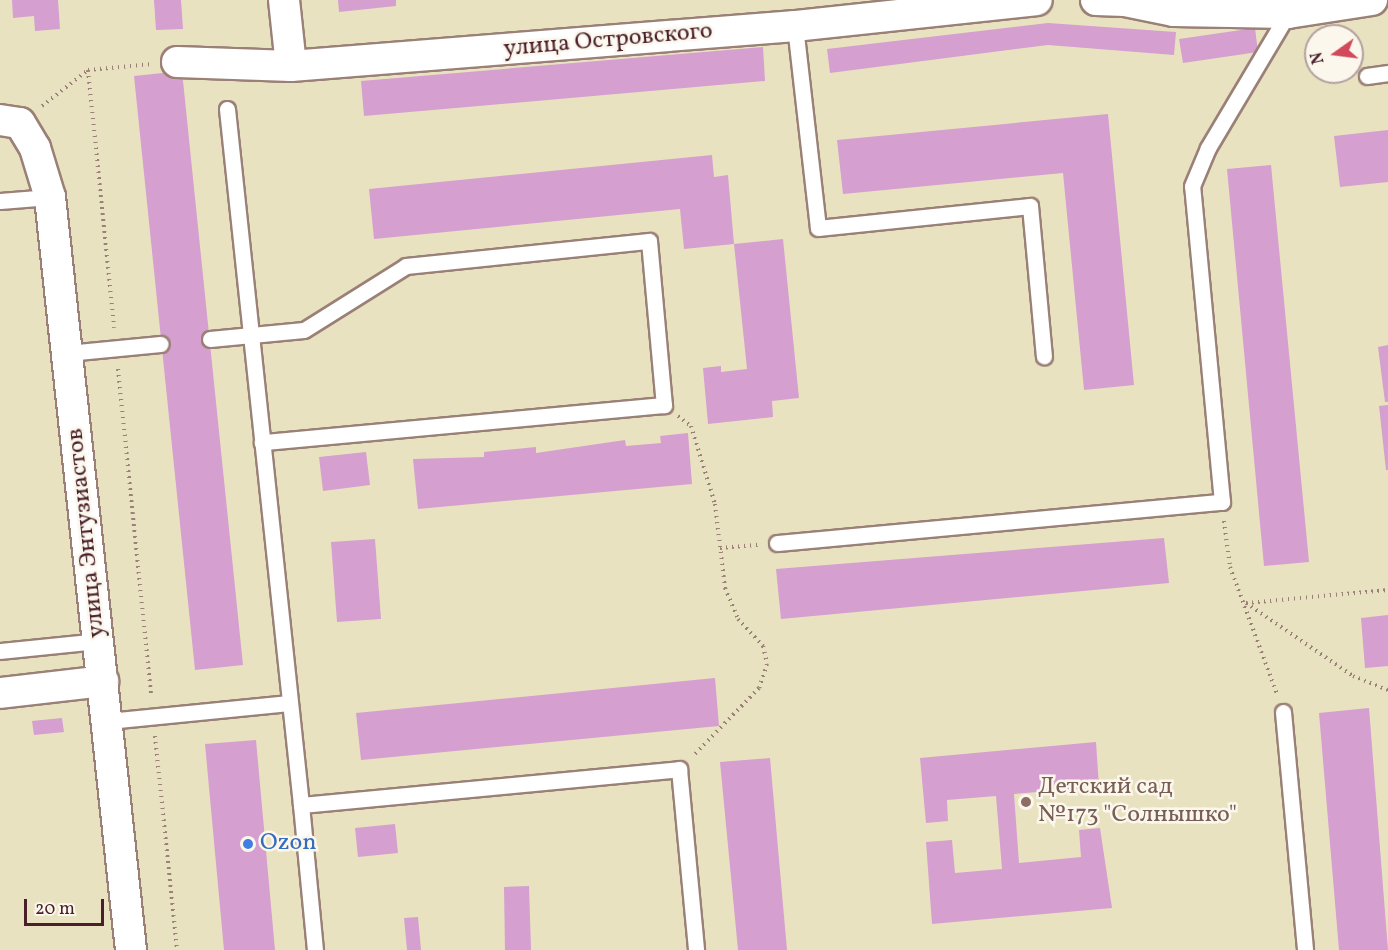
<!DOCTYPE html>
<meta charset="utf-8">
<style>
body{margin:0}
#map{position:relative;width:1388px;height:950px;overflow:hidden;background:#e9e2c1;font-family:Vollkorn,serif}
div>[style]{position:absolute}
[style*='--x']{left:calc(var(--x)*1px);top:calc(var(--y)*1px);width:calc(var(--w)*1px);rotate:calc(var(--a)*1deg)}
.building>*{inset:0;background:#d59fcf}
.path>*{height:4px;margin-top:-2px;transform-origin:0;background:repeating-linear-gradient(90deg,#9a8076 0 1.5px,transparent 0 6px)}
.roads{filter:drop-shadow(2px 0 #9a8076) drop-shadow(-2px 0 #9a8076) drop-shadow(0 2px #9a8076) drop-shadow(0 -2px #9a8076)}
.lane>*{height:15px;margin:-7.5px;padding:0 7.5px;transform-origin:7.5px;border-radius:7.5px;background:#fff}
.street>*{height:30px;margin:-15px;padding:0 15px;transform-origin:15px;border-radius:15px;background:#fff}
.dots>*{width:16px;height:16px;translate:-50% -50%;box-sizing:border-box;border:3px solid #fbf7ec;border-radius:50%}
span{translate:-50% -50%;white-space:nowrap;text-align:center;line-height:1.15;-webkit-text-stroke:5px #fbf7ec;paint-order:stroke}
.street-label{font-size:24px;color:#4a1f2b}
.education-label{font-size:24px;color:#785e54}
.left{translate:0 -50%;text-align:left}
.shop-label{font-size:24px;color:#366cbe}
.north{position:absolute;left:1304px;top:24px;width:60px;height:60px;box-sizing:border-box;background:#fbf7ec;border:2px solid #b4a19f;border-radius:50%;rotate:256deg;font-size:16px;font-weight:700;line-height:24px;text-align:center;color:#4a1f2b}
.north::after{content:'';display:block;margin:auto;width:21px;height:27px;background:#d1495b;clip-path:polygon(50% 0,100% 100%,50% 72%,0 100%)}
.scale{position:absolute;left:24px;top:899px;width:80px;height:27px;box-sizing:border-box;border:3px solid #4a1f2b;border-top:0;padding-left:8px;font-size:18px;line-height:21px;white-space:nowrap;color:#4a1f2b;-webkit-text-stroke:4px #fbf7ec;paint-order:stroke}
</style>
<div id="map">
<div class="building">
<div style="clip-path:polygon(12px 0,58px 0,60px 29px,35px 31px,34px 16px,13px 18px)"></div>
<div style="clip-path:polygon(154px 0,181px 0,183px 29px,156px 30px)"></div>
<div style="clip-path:polygon(338px 0,396px 0,396px 6px,339px 12px)"></div>
<div style="clip-path:polygon(1048px 23px,1176px 32px,1174px 55px,1048px 45px,830px 73px,827px 49px)"></div>
<div style="clip-path:polygon(1255px 28px,1258px 52px,1183px 63px,1179px 39px)"></div>
<div style="clip-path:polygon(763px 47px,765px 81px,364px 116px,361px 81px)"></div>
<div style="clip-path:polygon(182px 71px,243px 665px,195px 670px,134px 76px)"></div>
<div style="clip-path:polygon(1108px 114px,1134px 385px,1084px 390px,1063px 173px,843px 194px,837px 140px)"></div>
<div style="clip-path:polygon(1388px 130px,1388px 182px,1340px 187px,1334px 136px)"></div>
<div style="clip-path:polygon(712px 155px,714px 177px,728px 175px,734px 244px,684px 249px,680px 209px,374px 239px,369px 189px)"></div>
<div style="clip-path:polygon(1271px 165px,1309px 562px,1264px 566px,1227px 169px)"></div>
<div style="clip-path:polygon(783px 239px,799px 398px,772px 401px,773px 417px,708px 424px,703px 368px,721px 366px,721px 372px,747px 369px,734px 244px)"></div>
<div style="clip-path:polygon(1388px 345px,1388px 402px,1385px 402px,1378px 347px)"></div>
<div style="clip-path:polygon(1388px 405px,1388px 470px,1386px 470px,1379px 406px)"></div>
<div style="clip-path:polygon(688px 433px,692px 484px,418px 509px,413px 459px,484px 457px,484px 452px,536px 447px,536px 453px,625px 440px,626px 446px,661px 443px,660px 436px)"></div>
<div style="clip-path:polygon(366px 452px,370px 485px,323px 491px,319px 457px)"></div>
<div style="clip-path:polygon(1164px 538px,1169px 583px,781px 619px,776px 569px)"></div>
<div style="clip-path:polygon(375px 539px,381px 619px,337px 622px,331px 542px)"></div>
<div style="clip-path:polygon(1388px 615px,1388px 666px,1365px 668px,1361px 618px)"></div>
<div style="clip-path:polygon(715px 678px,719px 726px,361px 760px,356px 713px)"></div>
<div style="clip-path:polygon(1369px 708px,1388px 950px,1339px 950px,1319px 713px)"></div>
<div style="clip-path:polygon(62px 718px,64px 732px,34px 735px,32px 721px)"></div>
<div style="clip-path:polygon(256px 740px,275px 950px,224px 950px,205px 744px)"></div>
<div style="clip-path:polygon(1096px 742px,1099px 787px,1014px 794px,1019px 863px,1081px 857px,1079px 830px,1100px 828px,1112px 908px,932px 924px,926px 842px,952px 840px,955px 873px,1002px 869px,996px 796px,947px 800px,948px 821px,926px 823px,920px 758px)"></div>
<div style="clip-path:polygon(770px 758px,787px 950px,738px 950px,720px 762px)"></div>
<div style="clip-path:polygon(395px 824px,398px 853px,358px 857px,355px 828px)"></div>
<div style="clip-path:polygon(529px 886px,531px 950px,505px 950px,504px 887px)"></div>
<div style="clip-path:polygon(418px 917px,421px 950px,407px 950px,404px 918px)"></div>
</div>
<div class="path">
<div style="--x:88;--y:70;--w:259;--a:84.2"></div>
<div style="--x:42;--y:106;--w:58;--a:-38"></div>
<div style="--x:88;--y:70;--w:64;--a:-5.4"></div>
<div style="--x:118;--y:369;--w:329;--a:84.2"></div>
<div style="--x:678;--y:416;--w:16;--a:38"></div>
<div style="--x:691;--y:426;--w:82;--a:72.9"></div>
<div style="--x:715;--y:504;--w:85;--a:83.2"></div>
<div style="--x:725;--y:588;--w:34;--a:67"></div>
<div style="--x:738;--y:619;--w:37;--a:47"></div>
<div style="--x:763;--y:646;--w:18;--a:77"></div>
<div style="--x:767;--y:664;--w:25;--a:108"></div>
<div style="--x:759;--y:688;--w:95;--a:134.1"></div>
<div style="--x:1224;--y:521;--w:46;--a:82.6"></div>
<div style="--x:1230;--y:567;--w:135;--a:69.7"></div>
<div style="--x:720;--y:548;--w:38;--a:-5"></div>
<div style="--x:1246;--y:603;--w:130;--a:34.3"></div>
<div style="--x:1353;--y:676;--w:38;--a:22"></div>
<div style="--x:1246;--y:603;--w:143;--a:-5.2"></div>
<div style="--x:155;--y:736;--w:215;--a:84.1"></div>
</div>
<div class="roads">
<div class="lane">
<div style="--x:795;--y:26;--w:203;--a:83.5"></div>
<div style="--x:818;--y:228;--w:213;--a:-5.9"></div>
<div style="--x:1030;--y:206;--w:151;--a:84.7"></div>
<div style="--x:1367;--y:76;--w:21;--a:-8"></div>
<div style="--x:227;--y:109;--w:700;--a:83.93"></div>
<div style="--x:0;--y:201;--w:50;--a:-4.6"></div>
<div style="--x:210;--y:339;--w:94;--a:-5.5"></div>
<div style="--x:304;--y:330;--w:120;--a:-32.1"></div>
<div style="--x:406;--y:266;--w:244;--a:-5.9"></div>
<div style="--x:649;--y:241;--w:165;--a:84.8"></div>
<div style="--x:664;--y:405;--w:404;--a:174.7"></div>
<div style="--x:67;--y:353;--w:94;--a:-5.5"></div>
<div style="--x:777;--y:543;--w:447;--a:-5.3"></div>
<div style="--x:1222;--y:502;--w:317;--a:-95.4"></div>
<div style="--x:1192;--y:186;--w:41;--a:-67.2"></div>
<div style="--x:1208;--y:148;--w:157;--a:-59.3"></div>
<div style="--x:0;--y:651;--w:100;--a:-5.8"></div>
<div style="--x:1283;--y:712;--w:239;--a:84.7"></div>
<div style="--x:108;--y:721;--w:182;--a:-5.7"></div>
<div style="--x:315;--y:950;--w:146;--a:-95.5"></div>
<div style="--x:301;--y:805;--w:380;--a:-5.4"></div>
<div style="--x:679;--y:769;--w:182;--a:84.6"></div>
</div>
<div class="street">
<div style="--x:284;--y:0;--w:66;--a:83.9"></div>
<div style="--x:1096;--y:0;--w:29;--a:2"></div>
<div style="--x:1125;--y:1;--w:50;--a:11.5"></div>
<div style="--x:1174;--y:11;--w:114;--a:1"></div>
<div style="--x:1288;--y:13;--w:85;--a:-8.8"></div>
<div style="--x:177;--y:62;--w:114;--a:2"></div>
<div style="--x:291;--y:66;--w:506;--a:-4.54"></div>
<div style="--x:795;--y:26;--w:243;--a:-6.1"></div>
<div style="--x:0;--y:120;--w:20;--a:9"></div>
<div style="--x:20;--y:123;--w:29;--a:59"></div>
<div style="--x:35;--y:148;--w:51;--a:73"></div>
<div style="--x:50;--y:197;--w:757;--a:83.86"></div>
<div style="--x:0;--y:693;--w:104;--a:-6.6"></div>
</div>
</div>
<div class="dots">
<div style="left:1026px;top:802px;background:#8d6e63"></div>
<div style="left:248px;top:844px;background:#3f7fe0"></div>
</div>
<div class="street-label">
<span style="left:608px;top:41px;rotate:-5deg">улица Островского</span>
<span style="left:87px;top:533px;rotate:-96deg">улица Энтузиастов</span>
</div>
<div class="education-label">
<span class="left" style="left:1038px;top:802px">Детский сад<br>№173 "Солнышко"</span>
</div>
<div class="shop-label">
<span class="left" style="left:260px;top:844px">Ozon</span>
</div>
<div class="north">N</div>
<div class="scale">20 m</div>
</div>
